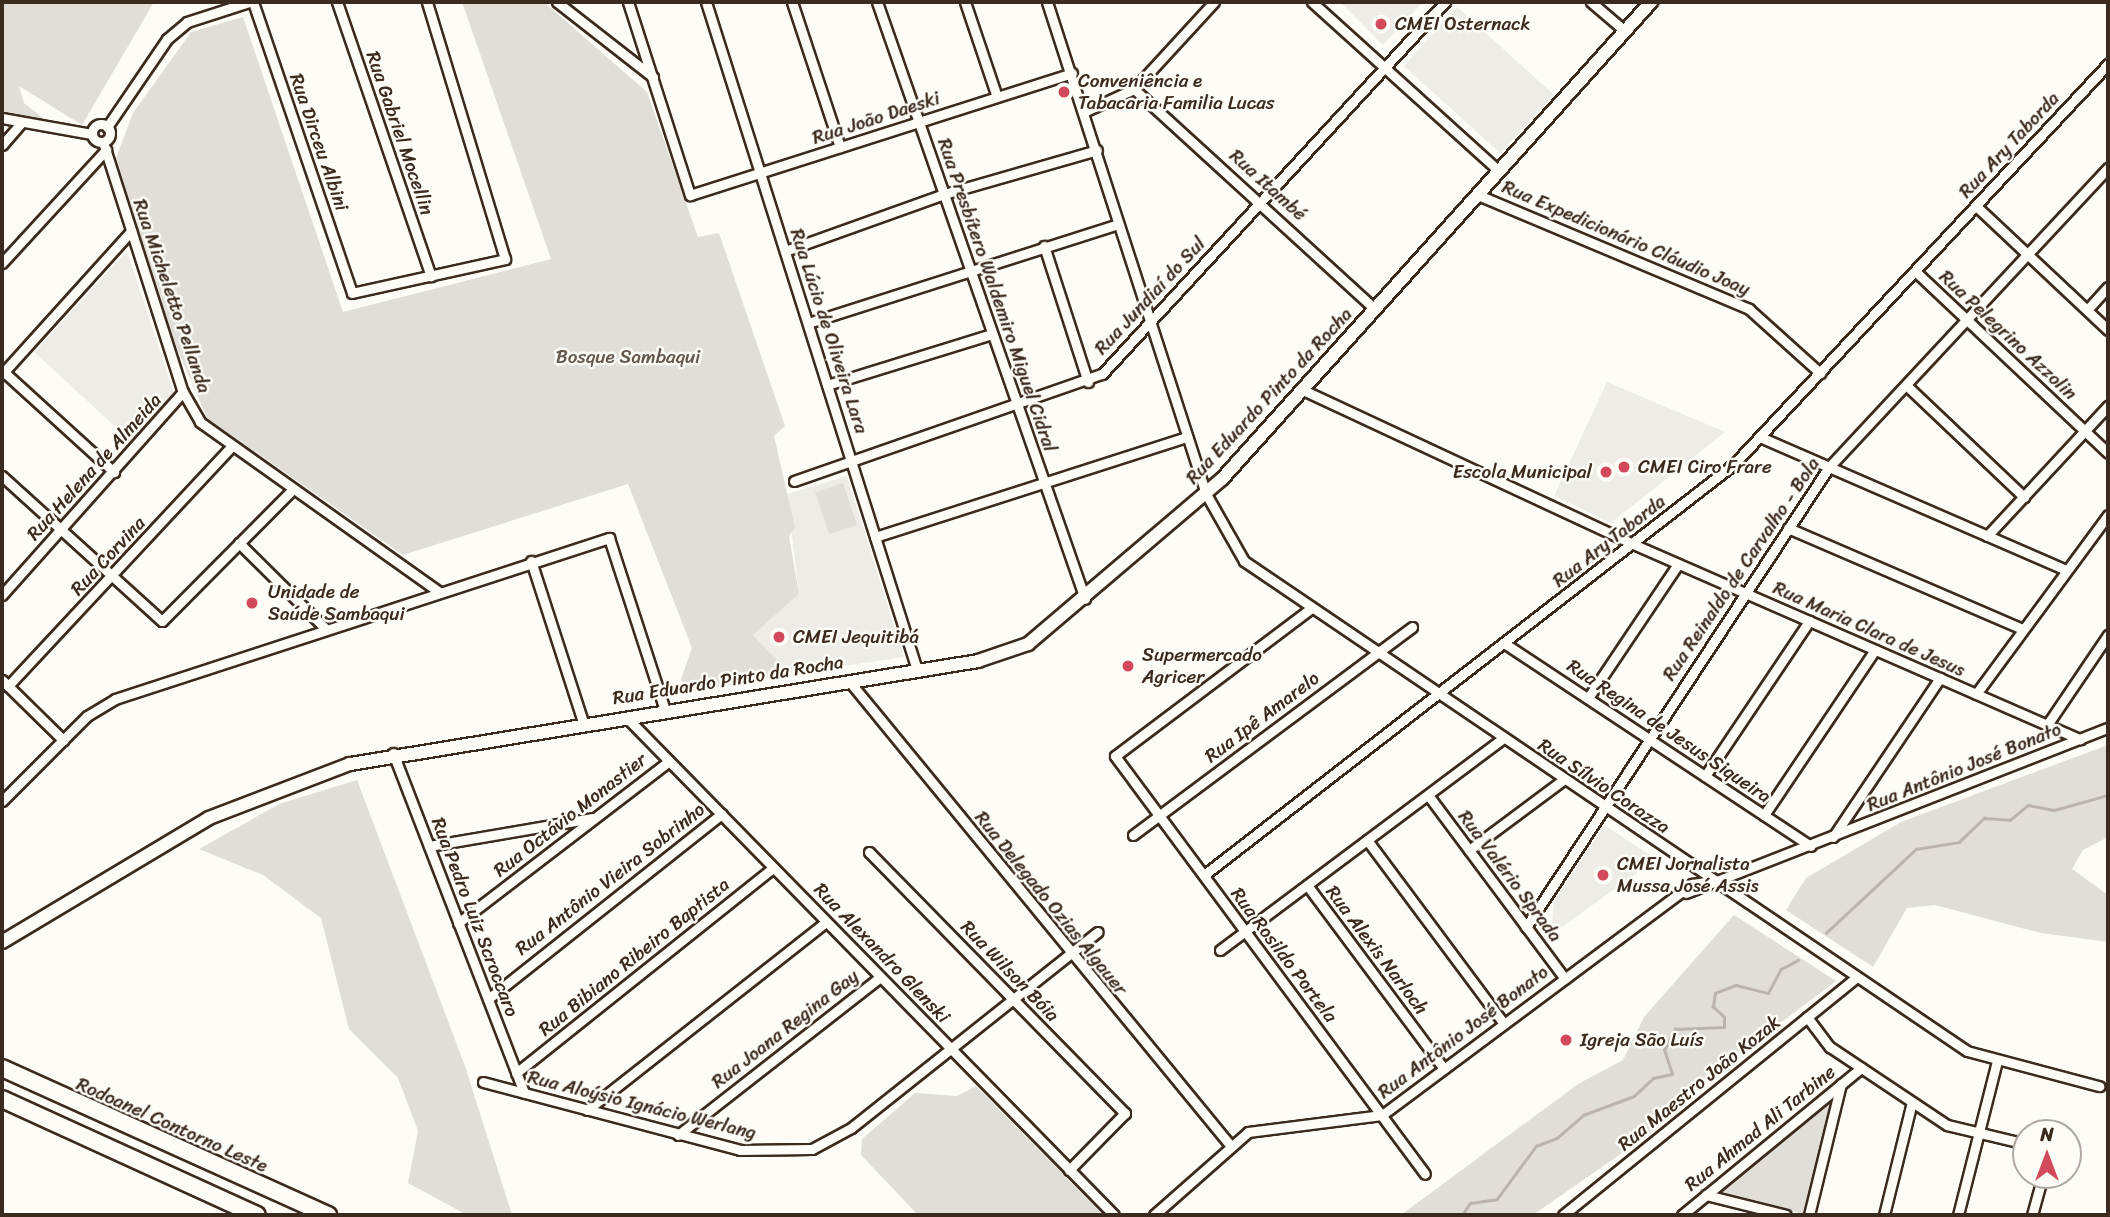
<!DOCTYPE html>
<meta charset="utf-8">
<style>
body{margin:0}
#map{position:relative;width:2110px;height:1217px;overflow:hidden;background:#fdfcf7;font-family:Sriracha,sans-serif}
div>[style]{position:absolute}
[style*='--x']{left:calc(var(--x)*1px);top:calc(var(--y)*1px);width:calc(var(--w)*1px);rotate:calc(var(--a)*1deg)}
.built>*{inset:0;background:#efece7}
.green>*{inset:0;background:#e1ded7}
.stream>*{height:2.5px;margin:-1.25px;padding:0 1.25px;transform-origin:1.25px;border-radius:1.25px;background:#bbb4ad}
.roads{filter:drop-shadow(2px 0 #3b2a1e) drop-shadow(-2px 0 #3b2a1e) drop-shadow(0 2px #3b2a1e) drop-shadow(0 -2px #3b2a1e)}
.street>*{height:9px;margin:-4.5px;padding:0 4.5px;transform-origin:4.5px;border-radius:4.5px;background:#fdfcf7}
.street>.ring{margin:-4.5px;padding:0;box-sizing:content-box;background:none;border:9px solid #fdfcf7;border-radius:50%}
.secondary>*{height:12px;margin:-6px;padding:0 6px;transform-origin:6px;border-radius:6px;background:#fdfcf7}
.highway>*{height:16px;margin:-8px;padding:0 8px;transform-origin:8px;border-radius:8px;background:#fdfcf7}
.dots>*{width:19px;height:19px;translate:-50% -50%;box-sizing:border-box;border:4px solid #fdfcf7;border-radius:50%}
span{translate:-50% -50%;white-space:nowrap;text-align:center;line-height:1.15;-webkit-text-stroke:5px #fdfcf7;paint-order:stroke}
.poi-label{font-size:19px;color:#3b2a1e}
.left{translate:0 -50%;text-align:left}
.right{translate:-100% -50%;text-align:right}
.street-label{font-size:19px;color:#3b2a1e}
.park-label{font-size:19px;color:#64574c}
.frame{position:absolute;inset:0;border:4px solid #3b2a1e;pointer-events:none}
.north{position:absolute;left:2012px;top:1119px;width:70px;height:70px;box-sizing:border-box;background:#fdfcf7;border:2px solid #afa8a0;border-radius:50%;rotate:0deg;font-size:19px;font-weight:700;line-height:28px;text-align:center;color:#3b2a1e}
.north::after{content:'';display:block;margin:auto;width:24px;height:32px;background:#d1495b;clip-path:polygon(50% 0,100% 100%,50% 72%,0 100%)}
</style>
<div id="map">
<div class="built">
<div style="clip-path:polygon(1340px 2px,1420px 2px,1422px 3px,1383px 45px)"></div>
<div style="clip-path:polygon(1457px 7px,1554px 95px,1500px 153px,1404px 66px)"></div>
<div style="clip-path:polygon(127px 251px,175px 396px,132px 442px,34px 352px)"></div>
<div style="clip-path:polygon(1607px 382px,1725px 432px,1611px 523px,1554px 496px)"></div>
<div style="clip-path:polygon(847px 476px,904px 657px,790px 674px,753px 635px,799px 594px,787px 494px)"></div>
<div style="clip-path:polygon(1604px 825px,1656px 859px,1551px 935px,1554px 901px)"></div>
</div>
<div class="green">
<div style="clip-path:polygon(2px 2px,154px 2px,82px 125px,19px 86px,24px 103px,48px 122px,2px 113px)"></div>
<div style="clip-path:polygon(462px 2px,544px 2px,647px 92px,698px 237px,719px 233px,785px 426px,774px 436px,795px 527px,789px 536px,799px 594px,753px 635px,790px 674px,686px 693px,681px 679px,692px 648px,628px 484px,403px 555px,207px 418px,153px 292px,116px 158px,133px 113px,191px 32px,243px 17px,343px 312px,551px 259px)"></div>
<div style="clip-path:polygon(843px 483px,857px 525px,829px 534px,815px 492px)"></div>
<div style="clip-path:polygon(2108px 745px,2108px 837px,2083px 850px,2072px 869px,2108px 895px,2108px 942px,2041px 933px,1935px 905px,1907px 908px,1873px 967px,1786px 910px,1806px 878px,1901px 822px)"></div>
<div style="clip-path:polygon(357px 780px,465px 1066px,512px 1215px,467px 1215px,408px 1183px,418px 1131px,398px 1078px,349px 1029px,321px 918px,263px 875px,199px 849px,279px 804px)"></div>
<div style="clip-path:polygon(1734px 915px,1836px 981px,1722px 1067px,1655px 1130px,1533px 1215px,1401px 1215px,1578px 1084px,1623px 1060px,1644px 1017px)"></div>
<div style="clip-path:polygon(976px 1086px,1103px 1215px,918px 1215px,861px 1155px,862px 1139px,915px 1093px,957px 1096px)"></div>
<div style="clip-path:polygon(1833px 1098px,1803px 1214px,1719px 1192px)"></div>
</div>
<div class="stream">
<div style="--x:1826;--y:933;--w:123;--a:-43"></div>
<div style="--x:1916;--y:849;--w:44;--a:-9.2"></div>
<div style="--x:1959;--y:842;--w:35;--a:-44"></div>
<div style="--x:1984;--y:818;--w:26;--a:4"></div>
<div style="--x:2010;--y:820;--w:23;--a:-40"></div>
<div style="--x:2028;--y:805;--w:26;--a:11"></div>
<div style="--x:2054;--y:810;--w:56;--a:-15.5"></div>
<div style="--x:1462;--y:1215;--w:14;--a:-56"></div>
<div style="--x:1470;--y:1203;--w:27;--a:-8"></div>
<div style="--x:1497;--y:1199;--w:66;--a:-53.7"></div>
<div style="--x:1536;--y:1146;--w:22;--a:-21"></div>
<div style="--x:1557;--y:1138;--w:35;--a:-41"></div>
<div style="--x:1583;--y:1115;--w:54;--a:-20.4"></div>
<div style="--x:1634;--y:1096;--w:26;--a:-43"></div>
<div style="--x:1653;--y:1078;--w:19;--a:-12"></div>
<div style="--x:1672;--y:1074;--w:25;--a:-108"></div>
<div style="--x:1664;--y:1050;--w:24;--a:-62"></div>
<div style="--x:1675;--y:1029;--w:49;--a:-2.3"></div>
<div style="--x:1724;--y:1027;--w:10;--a:-90"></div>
<div style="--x:1724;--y:1017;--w:15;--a:-138"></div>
<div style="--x:1713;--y:1007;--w:14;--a:-82"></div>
<div style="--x:1715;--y:993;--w:22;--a:-21"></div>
<div style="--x:1736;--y:985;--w:33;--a:14"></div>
<div style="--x:1768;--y:993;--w:27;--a:-62"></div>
<div style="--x:1781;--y:969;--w:19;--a:-28"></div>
</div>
<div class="roads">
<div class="street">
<div style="--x:253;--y:2;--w:307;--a:71.2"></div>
<div style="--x:352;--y:293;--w:157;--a:-12.5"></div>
<div style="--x:505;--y:259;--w:269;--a:-106.9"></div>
<div style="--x:337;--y:2;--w:290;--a:71.1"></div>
<div style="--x:557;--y:2;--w:122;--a:38"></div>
<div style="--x:628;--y:2;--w:203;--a:72.2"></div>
<div style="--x:690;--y:195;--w:401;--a:-17.7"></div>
<div style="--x:706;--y:2;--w:701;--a:72.47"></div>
<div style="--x:792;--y:2;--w:153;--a:71.7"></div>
<div style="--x:877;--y:2;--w:632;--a:70.79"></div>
<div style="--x:965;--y:2;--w:100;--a:71.4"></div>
<div style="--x:1047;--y:2;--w:517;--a:72.09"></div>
<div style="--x:1206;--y:494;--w:77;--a:60.4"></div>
<div style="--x:1244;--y:561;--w:873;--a:34.13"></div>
<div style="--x:1967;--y:1051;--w:137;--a:14.9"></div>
<div style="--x:1312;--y:2;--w:252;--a:42.1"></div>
<div style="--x:1591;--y:2;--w:45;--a:40.5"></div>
<div style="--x:1134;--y:89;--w:326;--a:42.4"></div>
<div style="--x:1086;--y:111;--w:53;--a:-24.6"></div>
<div style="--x:1134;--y:89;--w:118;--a:-47.4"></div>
<div style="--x:2;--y:118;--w:91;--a:10.1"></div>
<div class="ring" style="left:92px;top:124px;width:9px;height:9px"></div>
<div style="--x:107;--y:127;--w:107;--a:-55.7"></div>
<div style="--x:167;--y:39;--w:26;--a:-40"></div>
<div style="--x:187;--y:22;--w:65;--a:-17.9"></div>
<div style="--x:103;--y:142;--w:262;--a:72.3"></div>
<div style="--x:183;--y:392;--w:34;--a:60"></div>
<div style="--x:200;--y:422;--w:292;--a:35.4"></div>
<div style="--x:2;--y:145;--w:30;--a:-49"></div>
<div style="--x:1478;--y:195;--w:294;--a:22.8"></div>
<div style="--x:1749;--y:309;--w:96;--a:42"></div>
<div style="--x:1976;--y:206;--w:181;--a:43.2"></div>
<div style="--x:1044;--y:246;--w:143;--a:72.1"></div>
<div style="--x:785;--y:251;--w:169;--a:-19.7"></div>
<div style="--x:944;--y:194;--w:159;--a:-16"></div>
<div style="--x:2;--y:263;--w:154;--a:-47.4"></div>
<div style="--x:1915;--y:271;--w:265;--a:43.3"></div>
<div style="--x:2087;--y:310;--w:31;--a:-48"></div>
<div style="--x:808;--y:323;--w:325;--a:-17.7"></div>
<div style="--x:4;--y:372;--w:149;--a:42.3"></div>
<div style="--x:2;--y:374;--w:193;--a:-47.9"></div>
<div style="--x:827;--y:385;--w:173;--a:-17.2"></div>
<div style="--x:1906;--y:385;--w:163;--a:43.5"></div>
<div style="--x:1303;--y:390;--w:364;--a:25"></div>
<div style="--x:1633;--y:544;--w:488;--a:23.6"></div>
<div style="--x:1760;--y:437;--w:331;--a:23.5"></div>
<div style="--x:2;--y:476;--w:216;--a:42.2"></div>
<div style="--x:162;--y:621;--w:183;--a:-45.2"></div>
<div style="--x:794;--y:481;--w:326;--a:-19.2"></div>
<div style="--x:1102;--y:374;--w:506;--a:-47.32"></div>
<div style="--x:1788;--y:528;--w:255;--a:23.3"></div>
<div style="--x:1987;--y:536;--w:178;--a:-47.1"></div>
<div style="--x:875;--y:537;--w:328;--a:-17.8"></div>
<div style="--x:239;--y:543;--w:121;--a:44.7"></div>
<div style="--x:531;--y:561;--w:169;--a:72.1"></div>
<div style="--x:2;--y:595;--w:272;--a:-48.3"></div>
<div style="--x:1310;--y:609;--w:244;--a:143"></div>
<div style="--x:1115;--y:756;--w:520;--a:53.44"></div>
<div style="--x:1507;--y:645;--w:364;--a:33.5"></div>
<div style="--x:2;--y:680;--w:86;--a:44.5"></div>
<div style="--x:849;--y:681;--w:600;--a:50.61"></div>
<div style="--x:8;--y:686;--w:325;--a:-47"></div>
<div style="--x:1976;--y:694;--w:222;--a:-53.6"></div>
<div style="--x:1588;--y:698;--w:161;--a:-56.1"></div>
<div style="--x:626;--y:717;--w:697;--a:45.58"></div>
<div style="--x:2047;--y:725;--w:109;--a:-55.9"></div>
<div style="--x:393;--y:753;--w:364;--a:68.9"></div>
<div style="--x:1705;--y:776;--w:187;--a:-56.1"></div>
<div style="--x:1428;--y:795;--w:229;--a:53.3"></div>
<div style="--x:2;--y:801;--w:120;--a:-45"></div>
<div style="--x:87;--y:716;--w:33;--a:-31"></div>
<div style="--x:115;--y:699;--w:520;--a:-18.05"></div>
<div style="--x:609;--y:538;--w:181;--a:72"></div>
<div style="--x:1764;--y:815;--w:199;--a:-56.1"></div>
<div style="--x:1133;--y:835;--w:348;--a:-36.7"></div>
<div style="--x:1833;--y:837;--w:192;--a:-56.1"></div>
<div style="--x:1367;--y:840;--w:229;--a:53.3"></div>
<div style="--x:429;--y:846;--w:166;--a:-9.7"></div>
<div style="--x:1469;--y:850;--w:117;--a:-36.7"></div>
<div style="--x:869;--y:852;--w:366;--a:45.6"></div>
<div style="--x:1125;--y:1113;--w:80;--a:134.5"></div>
<div style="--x:1204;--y:875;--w:671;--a:-37.79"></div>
<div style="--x:1734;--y:464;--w:548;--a:-46.92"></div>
<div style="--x:1307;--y:885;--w:229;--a:53.3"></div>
<div style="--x:1686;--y:893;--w:453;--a:-21.4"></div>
<div style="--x:458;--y:923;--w:266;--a:-37.5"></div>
<div style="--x:1526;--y:927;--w:551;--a:-56.63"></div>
<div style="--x:1829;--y:467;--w:409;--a:-47"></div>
<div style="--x:1220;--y:950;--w:352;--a:-36.8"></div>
<div style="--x:488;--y:999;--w:298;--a:-38.4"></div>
<div style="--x:1807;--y:1017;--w:38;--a:53"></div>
<div style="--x:1830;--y:1047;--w:141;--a:33.7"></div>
<div style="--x:1947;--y:1125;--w:81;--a:13.5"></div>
<div style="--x:516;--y:1073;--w:329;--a:-38.6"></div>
<div style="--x:483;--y:1082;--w:266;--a:14.8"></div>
<div style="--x:740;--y:1150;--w:72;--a:-0.8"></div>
<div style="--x:812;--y:1149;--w:44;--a:-28.3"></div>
<div style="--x:851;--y:1128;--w:315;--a:-38.5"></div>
<div style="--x:587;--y:1110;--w:304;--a:-38.2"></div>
<div style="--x:678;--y:1135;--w:256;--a:-38"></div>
<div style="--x:1706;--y:1195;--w:82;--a:14"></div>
<div style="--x:1154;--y:1215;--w:125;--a:-41.4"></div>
<div style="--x:1248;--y:1132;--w:135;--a:-7.2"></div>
<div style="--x:1382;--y:1115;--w:387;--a:-36.7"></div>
<div style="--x:1692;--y:884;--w:21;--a:-8"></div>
<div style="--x:1563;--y:1215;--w:378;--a:-39"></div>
<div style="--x:1682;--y:1215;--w:232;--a:-39.4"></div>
<div style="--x:1809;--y:1215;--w:135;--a:-76.3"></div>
<div style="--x:1884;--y:1215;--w:116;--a:-76.1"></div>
<div style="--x:1958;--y:1215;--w:159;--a:-75.8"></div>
<div style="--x:2032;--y:1215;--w:41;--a:-74.6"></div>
</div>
<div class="secondary">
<div style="--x:2;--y:942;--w:241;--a:-30.9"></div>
<div style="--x:209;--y:818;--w:151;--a:-21"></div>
<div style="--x:350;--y:764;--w:636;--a:-9.31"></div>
<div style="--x:978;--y:661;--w:53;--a:-18.8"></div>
<div style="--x:1028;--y:644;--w:255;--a:-40.4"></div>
<div style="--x:1222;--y:479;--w:642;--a:-48.03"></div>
</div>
<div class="highway">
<div style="--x:2;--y:1068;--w:358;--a:24.3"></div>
<div style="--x:2;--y:1099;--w:280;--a:24.5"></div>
</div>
</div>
<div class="dots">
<div style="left:1381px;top:24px;background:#d1495b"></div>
<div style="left:1064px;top:92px;background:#d1495b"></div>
<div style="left:1624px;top:467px;background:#d1495b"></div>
<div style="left:1606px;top:472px;background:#d1495b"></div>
<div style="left:252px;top:603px;background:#d1495b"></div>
<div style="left:779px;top:637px;background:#d1495b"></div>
<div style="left:1128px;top:666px;background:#d1495b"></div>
<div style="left:1603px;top:875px;background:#d1495b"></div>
<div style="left:1566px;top:1040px;background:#d1495b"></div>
</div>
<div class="poi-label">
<span class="left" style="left:1395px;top:24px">CMEI Osternack</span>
<span class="left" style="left:1078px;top:92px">Conveniência e<br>Tabacaria Familia Lucas</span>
<span class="left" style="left:1638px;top:467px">CMEI Ciro Frare</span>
<span class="right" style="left:1592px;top:472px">Escola Municipal</span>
<span class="left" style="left:268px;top:603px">Unidade de<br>Saúde Sambaqui</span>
<span class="left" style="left:793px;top:637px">CMEI Jequitibá</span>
<span class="left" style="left:1142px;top:666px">Supermercado<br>Agricer</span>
<span class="left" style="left:1617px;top:875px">CMEI Jornalista<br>Mussa José Assis</span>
<span class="left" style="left:1580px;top:1040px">Igreja São Luís</span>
</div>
<div class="street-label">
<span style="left:876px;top:118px;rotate:-18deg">Rua João Daeski</span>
<span style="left:400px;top:133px;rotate:71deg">Rua Gabriel Mocellin</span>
<span style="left:319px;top:142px;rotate:71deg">Rua Dirceu Albini</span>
<span style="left:2009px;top:145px;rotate:-47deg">Rua Ary Taborda</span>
<span style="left:1268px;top:185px;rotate:42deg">Rua Itambé</span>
<span style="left:1626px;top:238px;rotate:23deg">Rua Expedicionário Cláudio Joay</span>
<span style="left:997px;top:295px;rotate:71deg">Rua Presbítero Waldemiro Miguel Cidral</span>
<span style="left:172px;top:296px;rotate:71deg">Rua Micheletto Pellanda</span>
<span style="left:1150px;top:296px;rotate:-47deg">Rua Jundiaí do Sul</span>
<span style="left:829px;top:331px;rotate:72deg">Rua Lúcio de Oliveira Lara</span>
<span style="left:2008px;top:335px;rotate:43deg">Rua Pelegrino Azzolin</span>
<span style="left:1269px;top:396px;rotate:-47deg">Rua Eduardo Pinto da Rocha</span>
<span style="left:94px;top:467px;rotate:-48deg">Rua Helena de Almeida</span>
<span style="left:1609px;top:541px;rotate:-38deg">Rua Ary Taborda</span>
<span style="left:108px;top:556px;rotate:-47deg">Rua Corvina</span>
<span style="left:1741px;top:569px;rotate:-56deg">Rua Reinaldo de Carvalho - Bola</span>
<span style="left:1869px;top:629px;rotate:24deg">Rua Maria Clara de Jesus</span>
<span style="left:728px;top:680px;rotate:-9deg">Rua Eduardo Pinto da Rocha</span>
<span style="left:1262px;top:717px;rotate:-37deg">Rua Ipê Amarelo</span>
<span style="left:1669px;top:731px;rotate:34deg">Rua Regina de Jesus Siqueira</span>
<span style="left:1964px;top:767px;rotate:-22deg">Rua Antônio José Bonato</span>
<span style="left:1604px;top:786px;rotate:34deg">Rua Sílvio Corazza</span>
<span style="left:570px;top:815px;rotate:-38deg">Rua Octávio Monastier</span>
<span style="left:1510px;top:876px;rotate:53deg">Rua Valério Sprada</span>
<span style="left:610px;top:879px;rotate:-38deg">Rua Antônio Vieira Sobrinho</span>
<span style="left:1051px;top:903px;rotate:51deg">Rua Delegado Ozias Algauer</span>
<span style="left:475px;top:917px;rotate:69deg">Rua Pedro Luiz Scroccaro</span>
<span style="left:1377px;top:950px;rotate:53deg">Rua Alexis Narloch</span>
<span style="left:882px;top:953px;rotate:46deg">Rua Alexandro Glenski</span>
<span style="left:1284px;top:955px;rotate:53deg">Rua Rosildo Portela</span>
<span style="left:634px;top:957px;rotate:-39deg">Rua Bibiano Ribeiro Baptista</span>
<span style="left:1010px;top:971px;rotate:46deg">Rua Wilson Bóia</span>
<span style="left:785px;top:1029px;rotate:-38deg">Rua Joana Regina Gay</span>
<span style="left:1463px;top:1032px;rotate:-37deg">Rua Antônio José Bonato</span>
<span style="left:1699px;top:1083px;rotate:-39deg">Rua Maestro João Kozak</span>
<span style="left:642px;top:1105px;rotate:14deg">Rua Aloýsio Ignácio Werlang</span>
<span style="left:172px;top:1125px;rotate:24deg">Rodoanel Contorno Leste</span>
<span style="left:1760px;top:1128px;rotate:-39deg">Rua Ahmad Ali Tarbine</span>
</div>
<div class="park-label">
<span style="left:628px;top:357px">Bosque Sambaqui</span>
</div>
<div class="frame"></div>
<div class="north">N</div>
</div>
